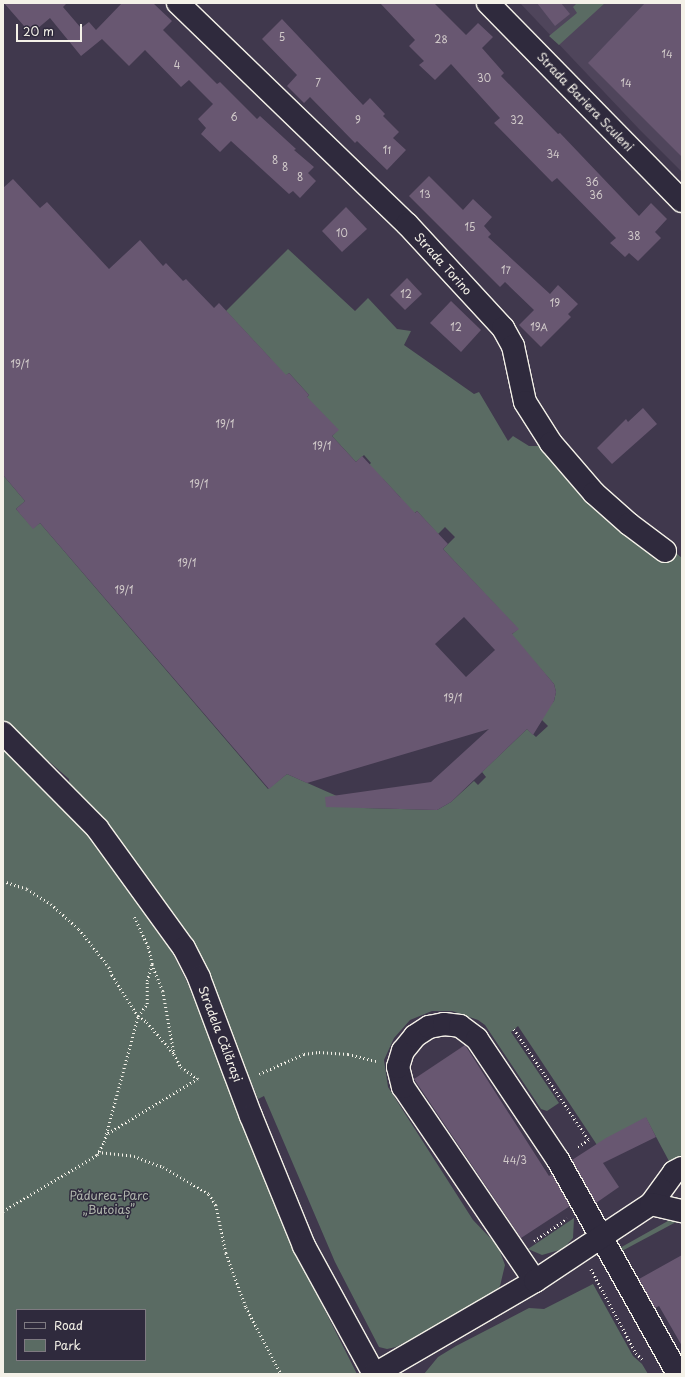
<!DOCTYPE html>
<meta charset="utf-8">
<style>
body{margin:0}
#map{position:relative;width:685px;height:1377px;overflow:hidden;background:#40384d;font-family:"Playpen Sans",sans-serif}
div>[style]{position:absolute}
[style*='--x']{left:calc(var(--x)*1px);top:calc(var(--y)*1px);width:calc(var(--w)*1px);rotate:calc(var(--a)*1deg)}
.built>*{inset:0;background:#4f455b}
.green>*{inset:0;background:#5a6b63}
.building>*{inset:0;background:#685771}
.path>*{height:2.5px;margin-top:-1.25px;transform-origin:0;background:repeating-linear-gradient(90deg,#f4f1e8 0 1px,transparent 0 4px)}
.roads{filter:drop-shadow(1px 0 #f4f1e8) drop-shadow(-1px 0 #f4f1e8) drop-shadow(0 1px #f4f1e8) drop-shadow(0 -1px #f4f1e8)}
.minor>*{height:22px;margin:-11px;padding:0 11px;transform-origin:11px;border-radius:11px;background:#2f2a3d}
.major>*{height:22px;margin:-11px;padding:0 11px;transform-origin:11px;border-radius:11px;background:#2f2a3d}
span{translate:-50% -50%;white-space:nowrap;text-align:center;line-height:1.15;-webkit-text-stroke:3px #2f2a3d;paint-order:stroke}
.number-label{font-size:10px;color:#d1caca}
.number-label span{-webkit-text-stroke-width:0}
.street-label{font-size:12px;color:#f4f1e8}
.park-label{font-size:12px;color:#afb5ac}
.frame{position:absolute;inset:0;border:4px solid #f4f1e8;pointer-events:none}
.legend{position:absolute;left:16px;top:1309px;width:130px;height:52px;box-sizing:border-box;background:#2f2a3d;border:1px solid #7e7a81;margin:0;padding:5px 7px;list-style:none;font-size:12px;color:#f4f1e8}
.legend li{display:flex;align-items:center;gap:8px;height:20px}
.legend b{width:20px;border:1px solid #7e7a81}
.scale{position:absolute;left:16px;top:24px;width:66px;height:18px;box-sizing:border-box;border:2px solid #f4f1e8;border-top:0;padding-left:5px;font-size:12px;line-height:14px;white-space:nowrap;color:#f4f1e8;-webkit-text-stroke:3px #2f2a3d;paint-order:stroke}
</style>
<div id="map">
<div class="built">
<div style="clip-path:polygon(520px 3px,682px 3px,682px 172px,639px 129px)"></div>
</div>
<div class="green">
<div style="clip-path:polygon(577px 3px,605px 3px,559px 45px,549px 36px,577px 13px,573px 7px)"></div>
<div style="clip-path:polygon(288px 249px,355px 311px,368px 298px,397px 329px,411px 331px,404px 345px,474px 394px,479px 392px,508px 441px,513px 436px,529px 446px,546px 446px,682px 558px,682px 1157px,670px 1163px,646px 1118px,597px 1145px,518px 1026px,511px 1032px,559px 1103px,547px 1111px,541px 1109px,485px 1025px,478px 1020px,452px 1011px,432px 1011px,410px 1020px,394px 1038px,384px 1060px,388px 1087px,473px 1220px,498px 1246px,505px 1265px,500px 1286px,493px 1295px,396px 1347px,387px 1349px,379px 1347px,335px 1262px,264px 1096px,258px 1099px,200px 954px,132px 860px,70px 790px,69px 779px,36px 750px,29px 750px,3px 724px,3px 475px,25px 501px,16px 509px,33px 528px,40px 523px,268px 789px,287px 774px,364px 808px,437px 810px,451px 802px,474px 781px,478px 785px,486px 777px,482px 772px,527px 729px,536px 737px,548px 726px,540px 718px,554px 701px,556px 692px,554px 684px,511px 635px,518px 629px,443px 549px,455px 537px,445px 527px,438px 534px,417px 511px,410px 517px,400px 497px,383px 479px,365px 469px,371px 463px,364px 455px,356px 462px,332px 436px,338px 430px,299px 405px,309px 395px,289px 373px,281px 380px,270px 358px,226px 311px)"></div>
<div style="clip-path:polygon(evenodd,3px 748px,93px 838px,165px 937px,188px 984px,287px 1235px,357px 1374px,3px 1374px,3px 748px,17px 1310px,145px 1310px,145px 1360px,17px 1360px,17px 1310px)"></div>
<div style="clip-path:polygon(675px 1217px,678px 1221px,620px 1252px,618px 1249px)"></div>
<div style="clip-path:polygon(574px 1218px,573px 1238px,563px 1249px,542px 1255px,528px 1249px)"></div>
<div style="clip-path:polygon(593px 1284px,633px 1356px,642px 1364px,648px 1374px,424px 1374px,438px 1357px,456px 1346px,529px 1308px,544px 1309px)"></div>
</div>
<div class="building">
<div style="clip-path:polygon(4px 3px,67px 3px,63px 7px,81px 28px,89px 22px,96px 30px,122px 3px,153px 3px,172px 21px,163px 30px,217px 84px,220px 82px,257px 119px,260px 116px,296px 149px,294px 150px,314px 167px,308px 173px,316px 181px,300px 198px,293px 191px,289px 194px,231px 141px,220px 152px,201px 134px,206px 128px,198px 119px,213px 104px,189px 80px,181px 87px,145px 50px,129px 66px,102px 39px,81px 56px,50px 18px,31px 34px)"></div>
<div style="clip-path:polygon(380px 3px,434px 3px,466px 35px,478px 23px,493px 37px,482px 48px,504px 73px,501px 76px,558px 134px,560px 133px,639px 216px,651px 203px,667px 219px,655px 232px,661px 238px,638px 261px,629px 253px,625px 257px,610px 243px,616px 238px,557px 178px,552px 182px,494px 123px,500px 118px,451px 64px,435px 80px,419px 65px,424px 61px,409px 46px,415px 40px)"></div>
<div style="clip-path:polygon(537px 3px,561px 3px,570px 14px,555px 26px)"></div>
<div style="clip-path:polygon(645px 3px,682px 3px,682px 157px,588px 63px)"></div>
<div style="clip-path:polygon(282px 19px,363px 105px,370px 98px,385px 114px,383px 116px,399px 132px,393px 138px,406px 150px,387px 170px,357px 141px,355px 143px,310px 97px,304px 103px,287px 86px,297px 75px,262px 39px)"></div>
<div style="clip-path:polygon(429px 176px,463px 210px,473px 199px,492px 217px,484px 226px,491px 234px,488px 237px,550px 294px,558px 285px,578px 304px,568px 314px,571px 317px,541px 347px,519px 325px,534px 310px,505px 282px,500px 287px,409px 196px)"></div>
<div style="clip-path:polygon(evenodd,13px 179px,40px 208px,47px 202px,109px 269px,140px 240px,163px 266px,166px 263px,183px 281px,186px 279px,214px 308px,219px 303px,286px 375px,289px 373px,309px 395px,307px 397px,339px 430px,332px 436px,356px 462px,362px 456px,415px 513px,417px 511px,448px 544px,443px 549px,519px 629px,512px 634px,554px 684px,556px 692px,554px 701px,533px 735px,527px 729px,451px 802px,437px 810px,326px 807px,325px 797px,431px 782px,489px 729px,307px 783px,287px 774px,269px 789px,40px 523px,33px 529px,16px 509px,25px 501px,3px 475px,3px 188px,13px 179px,464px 617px,495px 650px,466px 677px,435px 644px,464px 617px)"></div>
<div style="clip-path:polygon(346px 207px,367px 229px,342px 252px,322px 231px)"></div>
<div style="clip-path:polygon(407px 278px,422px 294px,405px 310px,390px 295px)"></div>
<div style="clip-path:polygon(451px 301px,481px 330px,461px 352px,430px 323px)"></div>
<div style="clip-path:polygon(643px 408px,657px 424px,612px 464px,597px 448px,626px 419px,628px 422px)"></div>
<div style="clip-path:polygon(465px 1045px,549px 1176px,552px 1174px,570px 1206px,521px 1238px,414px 1079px)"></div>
<div style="clip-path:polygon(646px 1117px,656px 1137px,603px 1163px,619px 1187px,596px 1203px,572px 1160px,606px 1138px)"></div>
<div style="clip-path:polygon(682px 1255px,682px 1346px,659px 1306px,655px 1308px,639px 1279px)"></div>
</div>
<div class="path">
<div style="--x:3;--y:881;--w:25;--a:18"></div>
<div style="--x:27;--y:889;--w:28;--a:32"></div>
<div style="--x:51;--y:904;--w:38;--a:42"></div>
<div style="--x:79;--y:929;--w:48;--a:51.7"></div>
<div style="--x:109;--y:967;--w:9;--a:69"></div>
<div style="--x:112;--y:975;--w:49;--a:57.6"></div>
<div style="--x:138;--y:1016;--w:11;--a:34"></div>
<div style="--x:147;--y:1022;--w:42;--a:49.8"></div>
<div style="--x:174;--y:1054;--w:15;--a:62"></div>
<div style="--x:181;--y:1067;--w:21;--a:35"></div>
<div style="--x:198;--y:1079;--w:108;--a:148.7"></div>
<div style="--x:152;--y:964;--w:29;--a:68"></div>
<div style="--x:163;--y:991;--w:63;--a:79.9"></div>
<div style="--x:514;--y:1029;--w:134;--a:56"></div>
<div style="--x:589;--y:1140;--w:14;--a:146"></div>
<div style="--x:259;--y:1074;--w:49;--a:-24"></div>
<div style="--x:304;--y:1054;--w:15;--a:-8"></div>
<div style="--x:319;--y:1052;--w:29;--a:4"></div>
<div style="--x:348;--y:1054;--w:29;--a:14"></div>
<div style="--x:98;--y:1152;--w:36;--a:6"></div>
<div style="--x:134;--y:1156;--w:31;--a:21"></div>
<div style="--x:163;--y:1167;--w:53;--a:30.4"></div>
<div style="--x:209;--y:1194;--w:13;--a:58"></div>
<div style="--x:216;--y:1205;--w:49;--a:78.2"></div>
<div style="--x:226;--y:1253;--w:58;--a:69.7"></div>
<div style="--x:246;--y:1307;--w:76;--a:62.4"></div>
<div style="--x:3;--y:1211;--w:109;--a:-30.8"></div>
<div style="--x:97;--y:1155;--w:15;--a:-62"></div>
<div style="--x:104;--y:1142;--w:131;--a:-74.9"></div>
<div style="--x:138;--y:1016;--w:15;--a:-53"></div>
<div style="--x:147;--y:1004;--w:23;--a:-90"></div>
<div style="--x:147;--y:981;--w:18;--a:-74"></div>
<div style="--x:152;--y:964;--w:17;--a:-103"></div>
<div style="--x:148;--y:947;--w:33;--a:-115"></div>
<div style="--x:534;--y:1241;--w:40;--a:-34"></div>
<div style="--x:591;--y:1269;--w:95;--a:61.8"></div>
<div style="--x:636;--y:1353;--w:10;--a:45"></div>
</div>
<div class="roads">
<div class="minor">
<div style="--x:178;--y:3;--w:318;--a:44"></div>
<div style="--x:407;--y:224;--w:142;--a:47.3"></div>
<div style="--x:503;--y:328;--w:21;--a:61"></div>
<div style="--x:513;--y:346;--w:57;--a:77.9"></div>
<div style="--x:525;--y:402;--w:49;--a:57.6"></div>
<div style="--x:551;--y:443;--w:66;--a:49.3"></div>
<div style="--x:594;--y:493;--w:47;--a:41.5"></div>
<div style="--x:629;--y:524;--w:45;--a:36.9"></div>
<div style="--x:3;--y:733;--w:134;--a:45.3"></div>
<div style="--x:97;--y:828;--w:148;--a:54.1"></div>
<div style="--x:184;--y:948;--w:34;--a:63"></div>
<div style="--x:199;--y:978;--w:147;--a:69.4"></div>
<div style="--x:251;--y:1116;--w:140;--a:67.8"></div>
<div style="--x:304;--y:1246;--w:146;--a:61.3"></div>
<div style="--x:651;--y:1204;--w:39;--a:-54"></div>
<div style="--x:674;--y:1172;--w:9;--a:-27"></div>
<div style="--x:535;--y:1281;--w:235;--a:-124.2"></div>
<div style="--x:403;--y:1087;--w:21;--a:-104"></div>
<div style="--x:398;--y:1067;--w:17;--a:-73"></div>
<div style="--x:403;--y:1051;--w:19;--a:-51"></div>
<div style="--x:415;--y:1036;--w:17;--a:-33"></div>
<div style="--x:429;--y:1027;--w:15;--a:-11"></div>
<div style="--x:444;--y:1024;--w:16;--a:7"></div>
<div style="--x:460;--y:1026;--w:21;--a:37"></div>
<div style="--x:477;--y:1039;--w:146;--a:56.2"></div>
<div style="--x:558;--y:1160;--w:245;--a:60.7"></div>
<div style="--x:375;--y:1374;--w:185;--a:-30.2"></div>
<div style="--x:535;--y:1281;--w:139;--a:-33.6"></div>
<div style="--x:651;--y:1204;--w:32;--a:13"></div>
</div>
<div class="major">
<div style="--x:488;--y:3;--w:277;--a:45.6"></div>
</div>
</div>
<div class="number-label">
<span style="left:282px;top:37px">5</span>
<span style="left:441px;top:39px">28</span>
<span style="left:667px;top:54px">14</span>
<span style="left:177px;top:65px">4</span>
<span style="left:484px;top:78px">30</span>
<span style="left:318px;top:83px">7</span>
<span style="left:626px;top:83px">14</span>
<span style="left:234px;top:117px">6</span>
<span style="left:358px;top:120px">9</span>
<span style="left:517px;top:120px">32</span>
<span style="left:387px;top:150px">11</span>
<span style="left:553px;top:154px">34</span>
<span style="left:275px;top:160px">8</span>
<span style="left:285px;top:167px">8</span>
<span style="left:300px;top:177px">8</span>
<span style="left:592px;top:182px">36</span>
<span style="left:425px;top:194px">13</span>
<span style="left:596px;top:195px">36</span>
<span style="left:470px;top:227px">15</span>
<span style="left:342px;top:233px">10</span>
<span style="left:634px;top:236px">38</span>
<span style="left:506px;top:270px">17</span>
<span style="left:406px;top:294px">12</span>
<span style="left:555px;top:303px">19</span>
<span style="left:456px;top:327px">12</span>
<span style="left:539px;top:327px">19A</span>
<span style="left:20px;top:364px">19/1</span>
<span style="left:225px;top:424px">19/1</span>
<span style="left:322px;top:446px">19/1</span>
<span style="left:199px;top:484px">19/1</span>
<span style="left:187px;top:563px">19/1</span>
<span style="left:124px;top:590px">19/1</span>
<span style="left:453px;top:698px">19/1</span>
<span style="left:515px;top:1160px">44/3</span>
</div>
<div class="street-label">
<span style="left:585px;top:102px;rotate:46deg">Strada Bariera Sculeni</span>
<span style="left:443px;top:264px;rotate:48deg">Strada Torino</span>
<span style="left:220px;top:1034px;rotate:69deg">Stradela Călărași</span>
</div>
<div class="park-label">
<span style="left:109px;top:1203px">Pădurea-Parc<br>„Butoiaș”</span>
</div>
<div class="frame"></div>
<ul class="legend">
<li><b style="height:5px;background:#2f2a3d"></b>Road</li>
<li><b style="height:11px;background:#5a6b63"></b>Park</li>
</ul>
<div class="scale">20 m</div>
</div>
